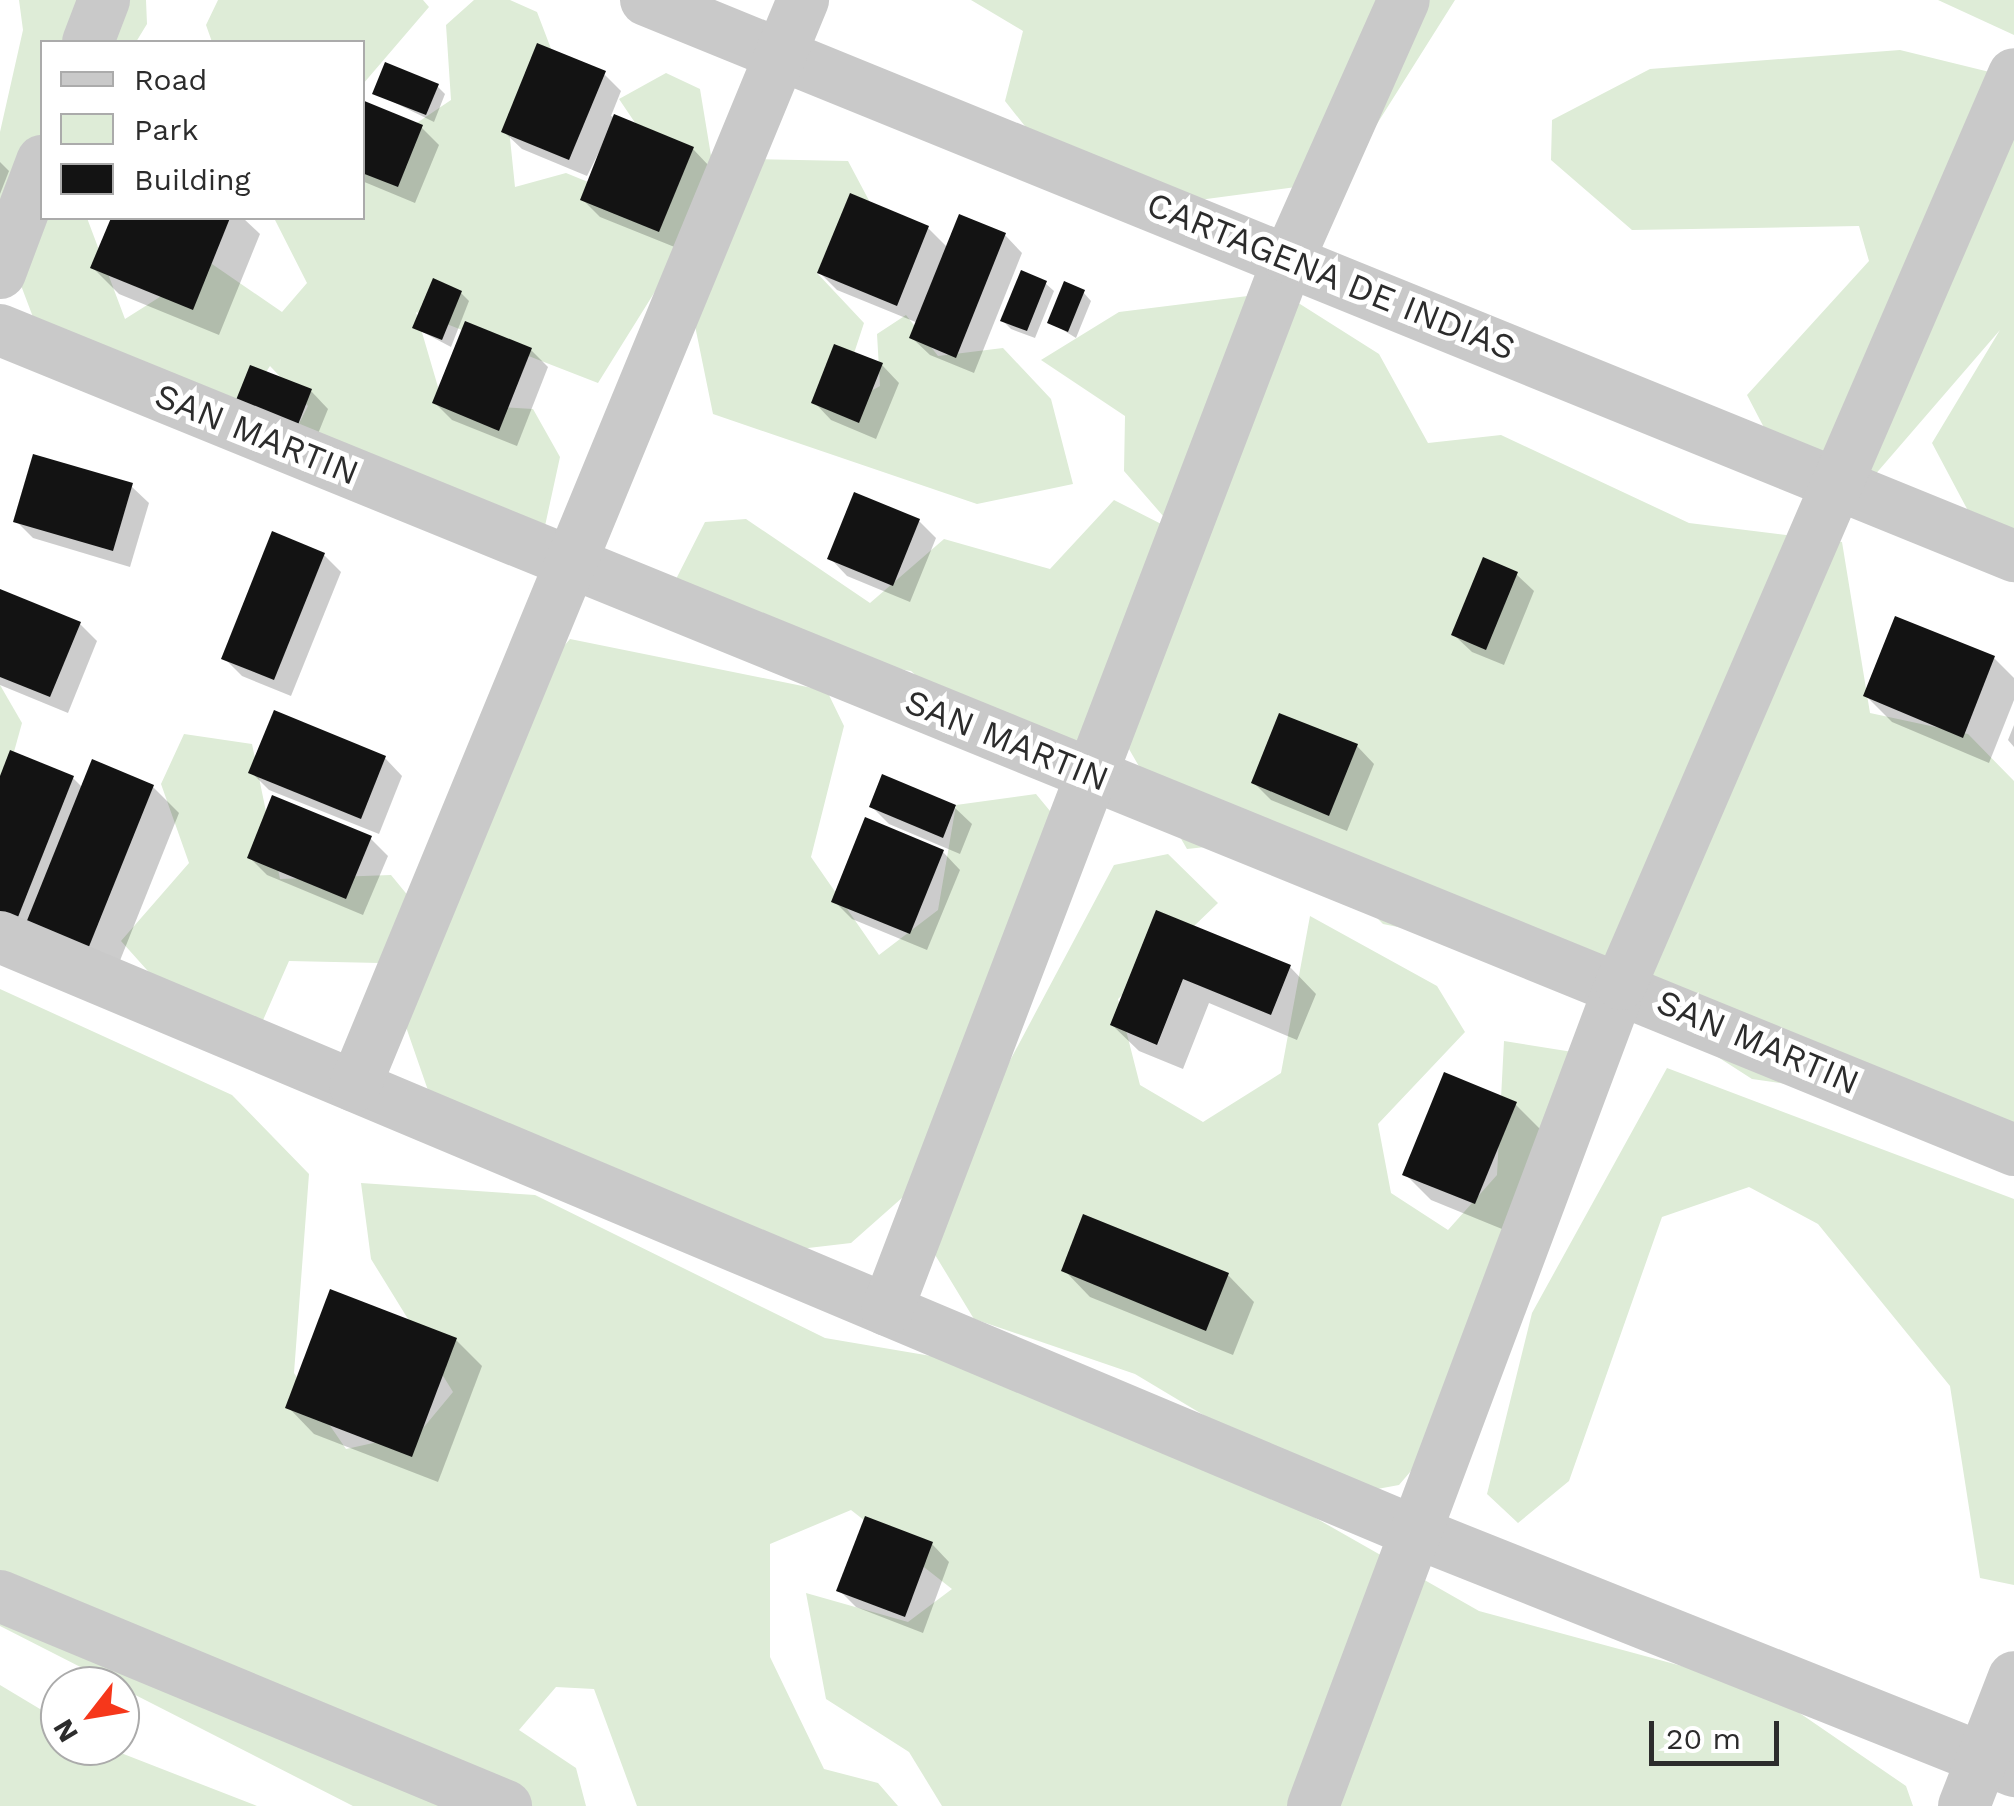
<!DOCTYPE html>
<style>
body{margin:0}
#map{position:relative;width:2014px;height:1806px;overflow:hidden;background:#fff;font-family:"Work Sans",sans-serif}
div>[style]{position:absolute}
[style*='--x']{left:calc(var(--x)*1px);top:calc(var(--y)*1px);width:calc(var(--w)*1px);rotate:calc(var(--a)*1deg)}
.green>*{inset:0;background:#deecd7}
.shadow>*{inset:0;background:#0003}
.building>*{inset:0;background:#131313}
.minor>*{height:52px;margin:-26px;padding:0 26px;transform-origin:26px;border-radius:26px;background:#c9c9c9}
span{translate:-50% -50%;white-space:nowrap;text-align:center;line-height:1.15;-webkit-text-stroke:10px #fff;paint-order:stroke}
.street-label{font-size:35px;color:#2c2c2c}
.legend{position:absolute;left:40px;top:40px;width:325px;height:180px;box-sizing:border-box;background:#fff;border:2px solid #ababab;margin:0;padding:12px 18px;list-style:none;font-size:30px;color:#2c2c2c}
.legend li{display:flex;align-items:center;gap:20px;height:50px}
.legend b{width:50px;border:2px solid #ababab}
.north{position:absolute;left:40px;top:1666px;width:100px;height:100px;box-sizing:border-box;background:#fff;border:2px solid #ababab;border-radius:50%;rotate:239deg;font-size:28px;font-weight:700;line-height:40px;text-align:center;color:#2c2c2c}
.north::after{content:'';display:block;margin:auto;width:35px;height:45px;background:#f6371b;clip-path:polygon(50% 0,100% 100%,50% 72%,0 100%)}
.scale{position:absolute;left:1649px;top:1721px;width:130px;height:45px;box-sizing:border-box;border:5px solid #2c2c2c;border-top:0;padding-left:12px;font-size:30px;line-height:35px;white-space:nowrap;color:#2c2c2c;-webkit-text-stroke:8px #fff;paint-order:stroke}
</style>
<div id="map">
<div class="green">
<div style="clip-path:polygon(19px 0,146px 0,147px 24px,136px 42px,42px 42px,42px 218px,87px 218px,125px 319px,212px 264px,282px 312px,307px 283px,274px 218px,362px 218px,363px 159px,451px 100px,446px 25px,474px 0,510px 0,537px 12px,558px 67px,508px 119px,515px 187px,566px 173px,664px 213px,675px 182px,619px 99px,666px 73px,700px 89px,717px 192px,598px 383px,416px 312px,443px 404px,533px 409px,560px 457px,545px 526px,285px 451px,308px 406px,270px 366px,222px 439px,50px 362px,0 230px,0 132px,23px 30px)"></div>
<div style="clip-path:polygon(218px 0,423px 0,429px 7px,363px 84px,362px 42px,212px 42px,206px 25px)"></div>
<div style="clip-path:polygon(971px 0,1455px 0,1341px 181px,1199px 200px,1028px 130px,1005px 101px,1023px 31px)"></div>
<div style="clip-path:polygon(1938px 0,2014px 0,2014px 35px)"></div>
<div style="clip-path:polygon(1900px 50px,2014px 78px,2014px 571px,1999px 569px,1932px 443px,2000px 330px,1867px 484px,1797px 491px,1747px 395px,1869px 261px,1859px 226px,1632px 230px,1551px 160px,1552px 120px,1650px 69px)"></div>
<div style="clip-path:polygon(755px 159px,848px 161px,873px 208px,817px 273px,864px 323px,835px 411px,880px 386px,877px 334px,906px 315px,938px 356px,1003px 348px,1051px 399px,1073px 484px,977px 504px,713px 414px,682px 262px)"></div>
<div style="clip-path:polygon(1281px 292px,1379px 354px,1428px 443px,1501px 435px,1689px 523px,1842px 542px,1870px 713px,1968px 734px,2014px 781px,2014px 1170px,1862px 1095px,1752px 1079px,1570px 962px,1383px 924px,1297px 837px,1187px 849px,1122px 737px,994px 748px,911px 671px,749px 645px,672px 587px,705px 522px,746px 519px,870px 603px,944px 539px,1050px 569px,1114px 500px,1177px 532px,1124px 471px,1125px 416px,1041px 360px,1119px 312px)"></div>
<div style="clip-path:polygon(570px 639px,827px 691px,844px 726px,811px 857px,879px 955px,938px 910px,956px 805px,1036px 794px,1083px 851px,929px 1174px,851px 1243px,791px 1250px,431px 1099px,398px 1004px,506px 713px)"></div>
<div style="clip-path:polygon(0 685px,22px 723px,7px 777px,0 780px)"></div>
<div style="clip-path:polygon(184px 734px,252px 744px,280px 879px,391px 875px,414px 903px,380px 963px,289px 961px,253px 1043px,198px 1027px,121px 941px,189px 863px,161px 784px)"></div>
<div style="clip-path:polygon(1168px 854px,1218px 903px,1118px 999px,1140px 1085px,1203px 1122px,1281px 1073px,1310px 916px,1437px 986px,1465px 1032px,1378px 1124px,1391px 1193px,1448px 1230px,1497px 1175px,1504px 1041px,1579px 1053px,1470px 1402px,1399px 1485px,1339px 1496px,1135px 1374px,974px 1319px,920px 1230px,1114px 865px)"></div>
<div style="clip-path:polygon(0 989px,232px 1095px,309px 1174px,294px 1373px,346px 1449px,419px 1433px,453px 1392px,371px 1259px,361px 1183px,535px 1195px,825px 1338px,1073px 1380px,1479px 1611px,1763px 1688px,1906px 1786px,1913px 1806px,942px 1806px,909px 1752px,826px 1699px,806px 1593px,908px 1622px,952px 1589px,851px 1510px,770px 1544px,770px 1657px,824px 1769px,878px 1783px,898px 1806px,637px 1806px,594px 1689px,556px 1687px,519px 1730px,576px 1768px,586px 1806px,353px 1806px,0 1626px)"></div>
<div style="clip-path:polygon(1667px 1068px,2014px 1199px,2014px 1585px,1980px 1578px,1950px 1386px,1818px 1224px,1749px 1187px,1662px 1217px,1569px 1481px,1518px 1523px,1487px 1494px,1532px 1313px)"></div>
<div style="clip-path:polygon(0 1685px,60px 1721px,60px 1746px,103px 1746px,257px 1806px,0 1806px)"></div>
</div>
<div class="shadow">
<div style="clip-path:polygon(604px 74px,621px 91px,611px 116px,693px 149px,710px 167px,677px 248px,600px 217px,583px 200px,615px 120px,587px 176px,522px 149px,504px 132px)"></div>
<div style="clip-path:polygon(437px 86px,445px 94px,434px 122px,375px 93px)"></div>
<div style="clip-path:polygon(362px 103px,421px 127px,439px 145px,415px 203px,362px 181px)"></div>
<div style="clip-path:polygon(0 162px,9px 171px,0 194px)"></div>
<div style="clip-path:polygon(113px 218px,243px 218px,260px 234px,219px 335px,119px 294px,93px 268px)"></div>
<div style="clip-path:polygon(928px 228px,948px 248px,1005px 235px,1022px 253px,974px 373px,930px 355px,912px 338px,918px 323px,837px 290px,820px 273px)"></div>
<div style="clip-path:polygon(1045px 283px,1054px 291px,1035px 338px,1011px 329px,1003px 321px)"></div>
<div style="clip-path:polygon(1083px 292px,1091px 301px,1076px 338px,1050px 322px)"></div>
<div style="clip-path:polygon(461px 293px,469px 301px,451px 347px,415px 328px)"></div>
<div style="clip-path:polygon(531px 350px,548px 367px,517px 446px,452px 420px,435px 403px)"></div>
<div style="clip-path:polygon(882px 365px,899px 383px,876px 439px,831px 420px,814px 402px)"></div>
<div style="clip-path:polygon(311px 391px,328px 409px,309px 456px,250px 431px)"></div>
<div style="clip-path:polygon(131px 486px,149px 503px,130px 567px,33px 538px,16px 521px)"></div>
<div style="clip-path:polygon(919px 521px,936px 538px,910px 602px,847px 576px,830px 558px)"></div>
<div style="clip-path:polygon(324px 555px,341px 572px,291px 696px,242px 676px,224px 658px)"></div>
<div style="clip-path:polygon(1516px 574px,1534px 591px,1504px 665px,1472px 652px,1454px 635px)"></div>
<div style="clip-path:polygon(0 592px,80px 624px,97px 641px,68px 713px,0 685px)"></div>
<div style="clip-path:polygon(1896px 619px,1994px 658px,2014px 678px,2014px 700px,1989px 763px,1892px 722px,1866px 696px)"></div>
<div style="clip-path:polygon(2014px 725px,2014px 747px,2008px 740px)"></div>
<div style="clip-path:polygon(1357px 746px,1374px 764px,1347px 831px,1271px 800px,1254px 783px)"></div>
<div style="clip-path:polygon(385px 758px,402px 776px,379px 834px,269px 790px,251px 772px)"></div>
<div style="clip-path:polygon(73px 778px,83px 788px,153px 787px,179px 813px,115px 973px,0 929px,0 783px)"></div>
<div style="clip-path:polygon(872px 807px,954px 807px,972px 824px,960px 854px,889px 824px)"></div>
<div style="clip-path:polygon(370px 838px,388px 856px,363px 915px,267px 875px,250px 858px)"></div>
<div style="clip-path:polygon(943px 852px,960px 870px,927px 950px,852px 919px,834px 901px)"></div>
<div style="clip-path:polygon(1157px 913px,1290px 967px,1316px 994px,1297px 1040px,1209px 1003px,1183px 1069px,1139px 1051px,1112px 1025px)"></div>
<div style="clip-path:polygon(1515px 1104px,1541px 1130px,1502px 1229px,1431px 1200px,1405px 1174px)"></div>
<div style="clip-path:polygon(1064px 1270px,1228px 1275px,1254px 1302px,1233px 1355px,1090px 1297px)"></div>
<div style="clip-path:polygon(456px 1340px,482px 1366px,438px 1482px,314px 1434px,288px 1407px)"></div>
<div style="clip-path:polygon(932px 1544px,949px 1562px,923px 1633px,856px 1607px,839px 1590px)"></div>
</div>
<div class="building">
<div style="clip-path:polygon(537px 43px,606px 71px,569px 160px,501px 132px)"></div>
<div style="clip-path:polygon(385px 62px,439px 84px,426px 115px,372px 94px)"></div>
<div style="clip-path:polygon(362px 100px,423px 125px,398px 187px,362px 173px)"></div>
<div style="clip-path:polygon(614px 114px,694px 147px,659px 232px,580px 200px)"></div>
<div style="clip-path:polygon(850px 193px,929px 226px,897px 306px,817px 273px)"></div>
<div style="clip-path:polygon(959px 214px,1006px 233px,956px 358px,909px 338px)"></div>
<div style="clip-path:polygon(111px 218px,230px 218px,193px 310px,90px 268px)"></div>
<div style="clip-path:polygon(1021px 270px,1047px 281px,1027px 331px,1000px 321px)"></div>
<div style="clip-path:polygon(433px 278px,462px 291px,442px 340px,412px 328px)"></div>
<div style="clip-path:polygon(1064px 281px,1085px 290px,1068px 332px,1047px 323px)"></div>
<div style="clip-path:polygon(465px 321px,532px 348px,499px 431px,432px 403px)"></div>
<div style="clip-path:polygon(834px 344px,883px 363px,859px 423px,811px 403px)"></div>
<div style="clip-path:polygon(250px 365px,312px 389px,292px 440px,230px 415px)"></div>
<div style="clip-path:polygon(33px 454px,133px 483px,113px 551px,13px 522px)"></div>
<div style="clip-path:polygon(854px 492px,920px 519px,893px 586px,827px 559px)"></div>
<div style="clip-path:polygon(272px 531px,325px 553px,274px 680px,221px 659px)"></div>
<div style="clip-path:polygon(1483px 557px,1518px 572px,1486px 650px,1451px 635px)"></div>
<div style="clip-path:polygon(0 589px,81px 622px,50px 697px,0 677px)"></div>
<div style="clip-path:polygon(1895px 616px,1995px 656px,1963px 738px,1863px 696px)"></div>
<div style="clip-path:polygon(274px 710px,386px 756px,361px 819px,248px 773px)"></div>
<div style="clip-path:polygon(1279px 713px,1358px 744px,1329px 816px,1251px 783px)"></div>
<div style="clip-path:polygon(10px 750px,74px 776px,16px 922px,0 915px,0 776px)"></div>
<div style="clip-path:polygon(92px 759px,154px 785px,88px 949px,26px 923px)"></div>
<div style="clip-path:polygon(882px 774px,956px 805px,943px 838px,869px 807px)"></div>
<div style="clip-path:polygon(272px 795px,372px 836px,346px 899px,247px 858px)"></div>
<div style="clip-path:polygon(865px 817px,944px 850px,910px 934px,831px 902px)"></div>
<div style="clip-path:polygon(1156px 910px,1291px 965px,1271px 1015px,1183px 979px,1157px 1045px,1110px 1025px)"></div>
<div style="clip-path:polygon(1444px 1072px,1517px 1102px,1475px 1204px,1402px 1175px)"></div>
<div style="clip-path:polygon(1083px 1214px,1229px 1273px,1206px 1331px,1061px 1271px)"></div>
<div style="clip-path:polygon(330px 1289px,457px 1338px,412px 1457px,285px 1408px)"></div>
<div style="clip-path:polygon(865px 1516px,933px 1542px,905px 1617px,836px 1591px)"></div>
</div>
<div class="minor">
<div style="--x:646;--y:0;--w:1477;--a:22.12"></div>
<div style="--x:88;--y:42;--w:45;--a:-69.1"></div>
<div style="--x:0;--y:273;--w:120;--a:-69.4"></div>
<div style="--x:0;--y:330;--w:2175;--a:22.15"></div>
<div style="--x:0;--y:937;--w:1540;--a:22.8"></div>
<div style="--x:1420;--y:1534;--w:640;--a:21.75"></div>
<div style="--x:355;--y:1086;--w:1175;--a:-67.58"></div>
<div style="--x:887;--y:1310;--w:1126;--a:-69.09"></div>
<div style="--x:1289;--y:258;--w:282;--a:-66"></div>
<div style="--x:0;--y:1596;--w:548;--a:22.54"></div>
<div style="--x:1313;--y:1806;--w:878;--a:-69.46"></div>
<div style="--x:1621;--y:984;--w:991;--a:-66.64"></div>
<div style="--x:1964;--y:1806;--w:138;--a:-68.8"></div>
</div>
<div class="street-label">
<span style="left:1331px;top:276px;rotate:22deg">CARTAGENA DE INDIAS</span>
<span style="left:257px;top:434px;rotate:22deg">SAN MARTIN</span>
<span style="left:1007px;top:740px;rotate:22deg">SAN MARTIN</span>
<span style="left:1758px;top:1042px;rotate:23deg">SAN MARTIN</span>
</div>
<ul class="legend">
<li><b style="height:12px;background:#c9c9c9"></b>Road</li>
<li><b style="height:28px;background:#deecd7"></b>Park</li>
<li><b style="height:28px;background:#131313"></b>Building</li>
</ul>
<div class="north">N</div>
<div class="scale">20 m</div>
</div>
